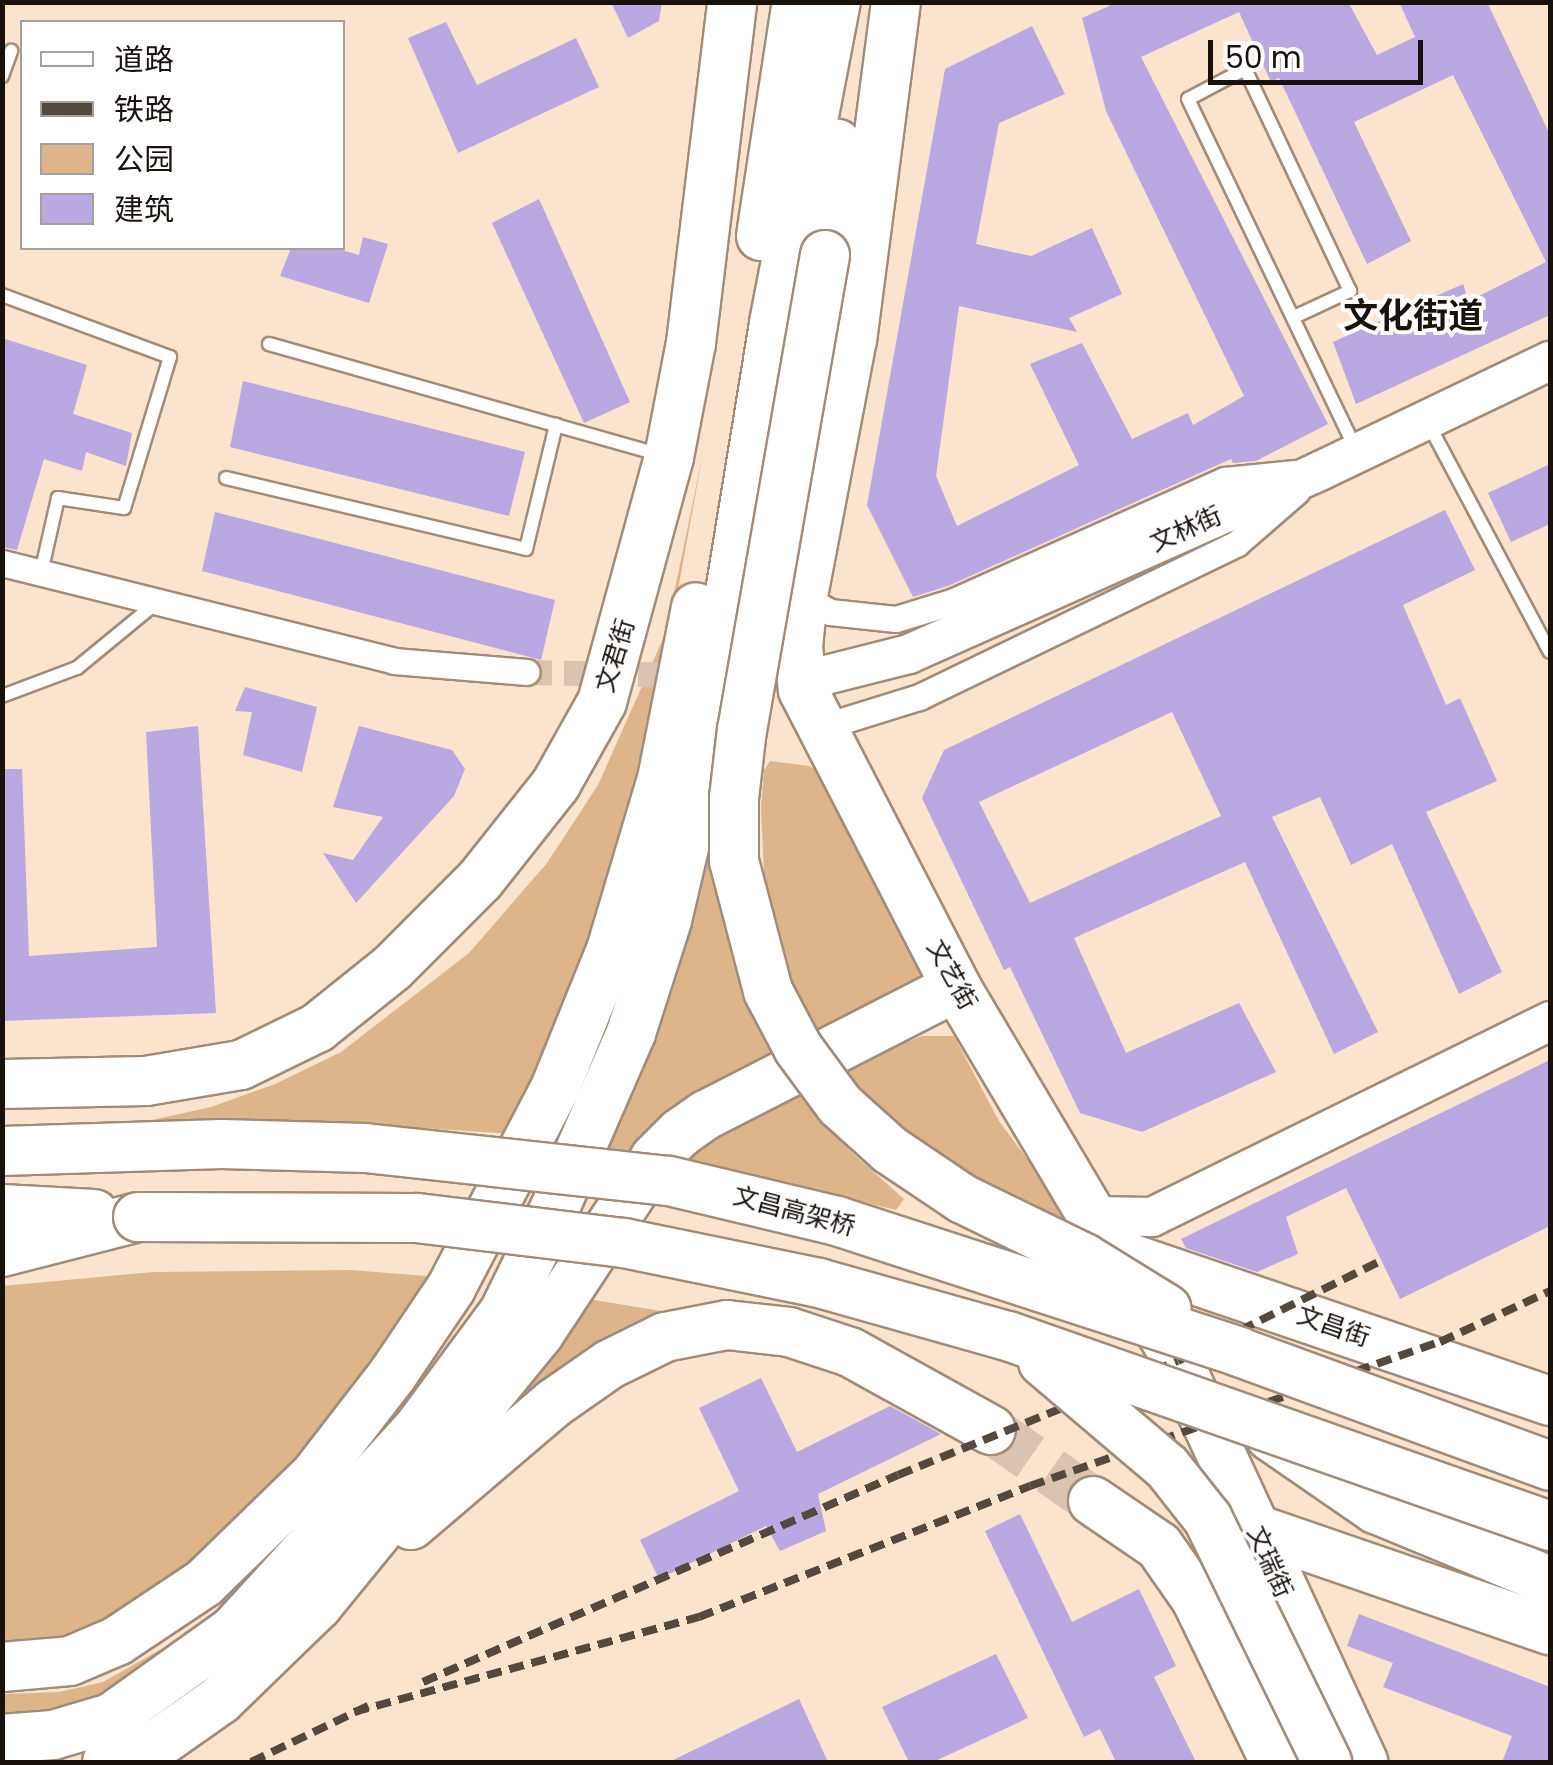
<!DOCTYPE html>
<meta charset="utf-8">
<style>
body{margin:0}
#map{position:relative;width:1553px;height:1765px;overflow:hidden;background:#fae4ce;font-family:Poppins,"Noto Sans SC",sans-serif}
div>[style]{position:absolute}
[style*='--x']{left:calc(var(--x)*1px);top:calc(var(--y)*1px);width:calc(var(--w)*1px);rotate:calc(var(--a)*1deg)}
.green>*{inset:0;background:#deb58b}
.building>*{inset:0;background:#b9a8e1}
.street-tunnel>*{height:25px;margin-top:-12.5px;transform-origin:0;background:repeating-linear-gradient(90deg,#d8c4b1 0 25px,transparent 0 37px)}
.highway-tunnel>*{height:48px;margin-top:-24px;transform-origin:0;background:repeating-linear-gradient(90deg,#d8c4b1 0 48px,transparent 0 72px)}
.roads{filter:drop-shadow(2px 0 #a08c78) drop-shadow(-2px 0 #a08c78) drop-shadow(0 2px #a08c78) drop-shadow(0 -2px #a08c78)}
.lane>*{height:12px;margin:-6px;padding:0 6px;transform-origin:6px;border-radius:6px;background:#fff}
.street>*{height:25px;margin:-12.5px;padding:0 12.5px;transform-origin:12.5px;border-radius:12.5px;background:#fff}
.secondary>*{height:38px;margin:-19px;padding:0 19px;transform-origin:19px;border-radius:19px;background:#fff}
.highway>*{height:48px;margin:-24px;padding:0 24px;transform-origin:24px;border-radius:24px;background:#fff}
.rail>*{height:8px;margin-top:-4px;transform-origin:0;background:repeating-linear-gradient(90deg,#54493e 0 15px,transparent 0 23px)}
.bridges{filter:drop-shadow(2px 0 #a08c78) drop-shadow(-2px 0 #a08c78) drop-shadow(0 2px #a08c78) drop-shadow(0 -2px #a08c78)}
.highway-bridge>*{height:48px;margin:-24px;padding:0 24px;transform-origin:24px;border-radius:24px;background:#fff}
span{translate:-50% -50%;white-space:nowrap;text-align:center;line-height:1.15;-webkit-text-stroke:8px #fff;paint-order:stroke}
.street-label{font-size:25px;color:#19120b}
.district-label{font-size:35px;color:#19120b;font-weight:700}
.frame{position:absolute;inset:0;border:5px solid #19120b;pointer-events:none}
.legend{position:absolute;left:20px;top:20px;width:325px;height:230px;box-sizing:border-box;background:#fff;border:2px solid #a3a09d;margin:0;padding:12px 18px;list-style:none;font-size:30px;color:#19120b}
.legend li{display:flex;align-items:center;gap:20px;height:50px}
.legend b{width:50px;border:2px solid #a3a09d}
.scale{position:absolute;left:1208px;top:40px;width:215px;height:45px;box-sizing:border-box;border:5px solid #19120b;border-top:0;padding-left:12px;font-size:30px;line-height:35px;white-space:nowrap;color:#19120b;-webkit-text-stroke:8px #fff;paint-order:stroke}
</style>
<div id="map">
<div class="green">
<div style="clip-path:polygon(703px 453px,647px 759px,616px 893px,515px 1134px,360px 1124px,134px 1124px,211px 1107px,275px 1084px,341px 1052px,469px 953px,547px 863px,598px 785px,666px 632px)"></div>
<div style="clip-path:polygon(729px 720px,713px 854px,724px 927px,775px 1050px,697px 1098px,634px 1154px,602px 1148px)"></div>
<div style="clip-path:polygon(770px 761px,809px 766px,833px 778px,932px 978px,812px 1032px,795px 1000px,765px 895px,761px 807px,764px 770px)"></div>
<div style="clip-path:polygon(922px 1036px,954px 1036px,999px 1121px,1088px 1242px,1076px 1254px,889px 1127px,840px 1069px)"></div>
<div style="clip-path:polygon(796px 1087px,850px 1151px,904px 1199px,896px 1210px,684px 1159px,716px 1130px)"></div>
<div style="clip-path:polygon(350px 1270px,440px 1277px,410px 1328px,223px 1549px,78px 1641px,3px 1648px,2px 1286px,153px 1272px)"></div>
<div style="clip-path:polygon(582px 1298px,704px 1318px,482px 1445px,546px 1358px)"></div>
<div style="clip-path:polygon(193px 1631px,145px 1673px,91px 1701px,44px 1715px,3px 1717px,3px 1694px,59px 1692px,103px 1682px)"></div>
</div>
<div class="building">
<div style="clip-path:polygon(611px 2px,662px 2px,659px 21px,628px 38px)"></div>
<div style="clip-path:polygon(1118px 2px,1348px 2px,1377px 55px,1415px 37px,1399px 2px,1487px 2px,1550px 135px,1550px 315px,1356px 404px,1333px 342px,1463px 284px,1469px 301px,1546px 262px,1453px 75px,1354px 122px,1411px 241px,1367px 264px,1279px 78px,1271px 82px,1239px 12px,1141px 57px,1328px 424px,1256px 461px,1233px 463px,1231px 459px,948px 586px,913px 597px,867px 505px,945px 69px,1032px 26px,1065px 94px,999px 123px,976px 244px,1031px 256px,1092px 228px,1122px 294px,1069px 318px,1077px 332px,959px 306px,936px 476px,957px 526px,1079px 465px,1030px 364px,1082px 343px,1132px 439px,1188px 413px,1193px 425px,1244px 396px,1106px 111px,1082px 18px)"></div>
<div style="clip-path:polygon(446px 22px,477px 85px,576px 38px,599px 87px,458px 153px,408px 38px)"></div>
<div style="clip-path:polygon(539px 199px,630px 402px,584px 423px,492px 223px)"></div>
<div style="clip-path:polygon(363px 237px,388px 244px,369px 303px,280px 276px,291px 248px,335px 248px,359px 255px)"></div>
<div style="clip-path:polygon(2px 338px,87px 365px,73px 414px,132px 433px,126px 466px,86px 452px,82px 471px,44px 459px,17px 550px,2px 547px)"></div>
<div style="clip-path:polygon(243px 381px,525px 452px,509px 516px,230px 447px)"></div>
<div style="clip-path:polygon(1550px 464px,1550px 524px,1511px 542px,1488px 493px)"></div>
<div style="clip-path:polygon(evenodd,1445px 510px,1475px 570px,1403px 605px,1446px 705px,1460px 698px,1497px 781px,1426px 812px,1502px 972px,1459px 994px,1392px 844px,1351px 865px,1320px 797px,1272px 817px,1378px 1032px,1334px 1054px,1245px 862px,1074px 938px,1126px 1053px,1239px 1003px,1276px 1072px,1142px 1132px,1080px 1113px,1010px 967px,1004px 970px,922px 798px,944px 750px,1445px 510px,1172px 712px,1221px 816px,1030px 903px,979px 802px,1172px 712px)"></div>
<div style="clip-path:polygon(215px 512px,555px 600px,541px 660px,202px 571px)"></div>
<div style="clip-path:polygon(245px 687px,317px 707px,302px 772px,243px 755px,252px 712px,235px 711px)"></div>
<div style="clip-path:polygon(198px 726px,216px 1013px,2px 1021px,2px 769px,22px 769px,29px 956px,157px 947px,146px 732px)"></div>
<div style="clip-path:polygon(359px 726px,452px 750px,465px 769px,454px 796px,356px 903px,323px 853px,353px 860px,383px 817px,333px 807px)"></div>
<div style="clip-path:polygon(1550px 1060px,1550px 1226px,1400px 1299px,1346px 1188px,1286px 1217px,1298px 1254px,1257px 1272px,1186px 1248px,1181px 1239px)"></div>
<div style="clip-path:polygon(761px 1378px,797px 1452px,890px 1406px,941px 1434px,818px 1494px,826px 1531px,780px 1551px,766px 1526px,659px 1579px,640px 1540px,739px 1491px,699px 1408px)"></div>
<div style="clip-path:polygon(1020px 1514px,1072px 1622px,1139px 1589px,1176px 1666px,1154px 1677px,1196px 1762px,1116px 1762px,1100px 1729px,1084px 1737px,985px 1531px)"></div>
<div style="clip-path:polygon(1359px 1614px,1550px 1687px,1550px 1762px,1502px 1762px,1512px 1736px,1383px 1687px,1393px 1663px,1347px 1646px)"></div>
<div style="clip-path:polygon(996px 1654px,1028px 1718px,933px 1762px,909px 1762px,882px 1707px)"></div>
<div style="clip-path:polygon(799px 1699px,828px 1762px,669px 1762px)"></div>
</div>
<div class="street-tunnel">
<div style="--x:527;--y:672;--w:165;--a:1"></div>
</div>
<div class="highway-tunnel">
<div style="--x:991;--y:1430;--w:124;--a:34.8"></div>
</div>
<div class="roads">
<div class="lane">
<div style="--x:2;--y:76;--w:27;--a:-70"></div>
<div style="--x:2;--y:295;--w:179;--a:20.3"></div>
<div style="--x:170;--y:357;--w:158;--a:106.9"></div>
<div style="--x:124;--y:508;--w:67;--a:-171.4"></div>
<div style="--x:58;--y:498;--w:77;--a:102.8"></div>
<div style="--x:1294;--y:317;--w:62;--a:-24.9"></div>
<div style="--x:1350;--y:291;--w:246;--a:-115.3"></div>
<div style="--x:1245;--y:69;--w:64;--a:152.2"></div>
<div style="--x:1188;--y:99;--w:389;--a:64.4"></div>
<div style="--x:269;--y:344;--w:407;--a:15.8"></div>
<div style="--x:1428;--y:423;--w:259;--a:62"></div>
<div style="--x:226;--y:478;--w:308;--a:13.3"></div>
<div style="--x:526;--y:549;--w:128;--a:-76.4"></div>
<div style="--x:2;--y:696;--w:80;--a:-20.5"></div>
<div style="--x:77;--y:668;--w:101;--a:-39.4"></div>
</div>
<div class="street">
<div style="--x:2;--y:563;--w:404;--a:14"></div>
<div style="--x:394;--y:661;--w:133;--a:4.7"></div>
<div style="--x:803;--y:597;--w:31;--a:29"></div>
<div style="--x:830;--y:612;--w:66;--a:6.1"></div>
<div style="--x:896;--y:619;--w:61;--a:-17.2"></div>
<div style="--x:954;--y:601;--w:297;--a:-24.1"></div>
<div style="--x:1225;--y:480;--w:70;--a:-5.7"></div>
<div style="--x:822;--y:727;--w:102;--a:-17.2"></div>
<div style="--x:919;--y:697;--w:353;--a:-25.8"></div>
<div style="--x:1237;--y:543;--w:79;--a:-40.9"></div>
</div>
<div class="secondary">
<div style="--x:814;--y:678;--w:98;--a:-14.2"></div>
<div style="--x:909;--y:654;--w:450;--a:-24"></div>
<div style="--x:1320;--y:471;--w:255;--a:-25.6"></div>
<div style="--x:1093;--y:1216;--w:59;--a:1"></div>
<div style="--x:1152;--y:1217;--w:444;--a:-26.2"></div>
</div>
<div class="highway">
<div style="--x:896;--y:2;--w:340;--a:97.4"></div>
<div style="--x:852;--y:339;--w:263;--a:100.8"></div>
<div style="--x:803;--y:597;--w:50;--a:95.7"></div>
<div style="--x:798;--y:647;--w:43;--a:83.4"></div>
<div style="--x:803;--y:690;--w:334;--a:62.7"></div>
<div style="--x:956;--y:987;--w:435;--a:59.3"></div>
<div style="--x:1178;--y:1361;--w:442;--a:65.2"></div>
<div style="--x:761;--y:236;--w:237;--a:-81.3"></div>
<div style="--x:825;--y:255;--w:112;--a:-83.8"></div>
<div style="--x:2;--y:1084;--w:144;--a:-1.2"></div>
<div style="--x:146;--y:1081;--w:96;--a:-9.6"></div>
<div style="--x:241;--y:1065;--w:85;--a:-26"></div>
<div style="--x:317;--y:1028;--w:96;--a:-38.7"></div>
<div style="--x:392;--y:968;--w:124;--a:-45"></div>
<div style="--x:480;--y:880;--w:122;--a:-51.6"></div>
<div style="--x:556;--y:784;--w:94;--a:-60.7"></div>
<div style="--x:602;--y:702;--w:254;--a:-74.7"></div>
<div style="--x:669;--y:457;--w:116;--a:-79.1"></div>
<div style="--x:691;--y:343;--w:343;--a:-83.1"></div>
<div style="--x:2;--y:1209;--w:92;--a:3.1"></div>
<div style="--x:2;--y:1252;--w:140;--a:-14.4"></div>
<div style="--x:1115;--y:1253;--w:459;--a:18.8"></div>
<div style="--x:1270;--y:1436;--w:129;--a:34.6"></div>
<div style="--x:1376;--y:1509;--w:188;--a:22.5"></div>
<div style="--x:1093;--y:1501;--w:80;--a:34.3"></div>
<div style="--x:1159;--y:1546;--w:65;--a:55.1"></div>
<div style="--x:1196;--y:1599;--w:181;--a:64.1"></div>
<div style="--x:411;--y:1525;--w:188;--a:-40.5"></div>
<div style="--x:554;--y:1403;--w:68;--a:-34.9"></div>
<div style="--x:610;--y:1364;--w:61;--a:-26.1"></div>
<div style="--x:665;--y:1337;--w:63;--a:-11"></div>
<div style="--x:727;--y:1325;--w:62;--a:6.4"></div>
<div style="--x:789;--y:1332;--w:64;--a:18.2"></div>
<div style="--x:850;--y:1352;--w:161;--a:29"></div>
<div style="--x:1253;--y:1528;--w:314;--a:19"></div>
<div style="--x:2;--y:1667;--w:68;--a:-5"></div>
<div style="--x:70;--y:1661;--w:51;--a:-23.1"></div>
<div style="--x:117;--y:1641;--w:105;--a:-33.7"></div>
<div style="--x:204;--y:1583;--w:155;--a:-44.2"></div>
<div style="--x:315;--y:1475;--w:128;--a:-52.3"></div>
<div style="--x:393;--y:1374;--w:104;--a:-56"></div>
<div style="--x:451;--y:1288;--w:228;--a:-62.5"></div>
<div style="--x:556;--y:1086;--w:147;--a:-68"></div>
<div style="--x:611;--y:950;--w:178;--a:-73.4"></div>
<div style="--x:662;--y:779;--w:175;--a:-78.8"></div>
<div style="--x:2;--y:1739;--w:51;--a:-4.5"></div>
<div style="--x:53;--y:1735;--w:60;--a:-16.3"></div>
<div style="--x:111;--y:1718;--w:150;--a:-35.5"></div>
<div style="--x:233;--y:1631;--w:276;--a:-47.6"></div>
<div style="--x:419;--y:1427;--w:143;--a:-53.5"></div>
<div style="--x:504;--y:1312;--w:114;--a:-63.9"></div>
<div style="--x:554;--y:1210;--w:193;--a:-66.5"></div>
<div style="--x:631;--y:1033;--w:119;--a:-72.3"></div>
<div style="--x:667;--y:920;--w:136;--a:-76.8"></div>
<div style="--x:698;--y:788;--w:471;--a:-80.7"></div>
<div style="--x:774;--y:323;--w:327;--a:-79.1"></div>
<div style="--x:107;--y:1762;--w:57;--a:-20.7"></div>
<div style="--x:160;--y:1742;--w:73;--a:-35"></div>
<div style="--x:220;--y:1700;--w:136;--a:-44.1"></div>
<div style="--x:318;--y:1605;--w:350;--a:-50.8"></div>
<div style="--x:539;--y:1334;--w:211;--a:-56.6"></div>
<div style="--x:655;--y:1158;--w:35;--a:-45"></div>
<div style="--x:680;--y:1133;--w:32;--a:-35"></div>
<div style="--x:706;--y:1115;--w:281;--a:-27.1"></div>
</div>
</div>
<div class="rail">
<div style="--x:423;--y:1682;--w:518;--a:-23.55"></div>
<div style="--x:898;--y:1475;--w:302;--a:-22.2"></div>
<div style="--x:1178;--y:1361;--w:225;--a:-26.3"></div>
<div style="--x:354;--y:1712;--w:358;--a:-15.4"></div>
<div style="--x:699;--y:1617;--w:356;--a:-21.6"></div>
<div style="--x:1030;--y:1486;--w:435;--a:-19.4"></div>
<div style="--x:1440;--y:1342;--w:121;--a:-24.9"></div>
<div style="--x:251;--y:1762;--w:130;--a:-25.6"></div>
</div>
<div class="bridges">
<div class="highway-bridge">
<div style="--x:825;--y:255;--w:481;--a:99.9"></div>
<div style="--x:742;--y:729;--w:69;--a:96.6"></div>
<div style="--x:734;--y:798;--w:63;--a:90"></div>
<div style="--x:734;--y:861;--w:134;--a:75.3"></div>
<div style="--x:768;--y:991;--w:64;--a:62.2"></div>
<div style="--x:798;--y:1048;--w:71;--a:53.6"></div>
<div style="--x:840;--y:1105;--w:67;--a:42"></div>
<div style="--x:890;--y:1150;--w:88;--a:33.9"></div>
<div style="--x:963;--y:1199;--w:135;--a:26"></div>
<div style="--x:1084;--y:1258;--w:97;--a:31.6"></div>
<div style="--x:2;--y:1151;--w:220;--a:-1.8"></div>
<div style="--x:222;--y:1144;--w:143;--a:1.6"></div>
<div style="--x:365;--y:1148;--w:306;--a:6.2"></div>
<div style="--x:669;--y:1181;--w:173;--a:13.4"></div>
<div style="--x:837;--y:1221;--w:423;--a:18"></div>
<div style="--x:1239;--y:1352;--w:331;--a:20.1"></div>
<div style="--x:138;--y:1217;--w:279;--a:0.2"></div>
<div style="--x:417;--y:1218;--w:209;--a:6.9"></div>
<div style="--x:624;--y:1243;--w:199;--a:11.6"></div>
<div style="--x:819;--y:1283;--w:196;--a:15.7"></div>
<div style="--x:1008;--y:1336;--w:574;--a:19.32"></div>
<div style="--x:1043;--y:1362;--w:162;--a:40.3"></div>
<div style="--x:1167;--y:1467;--w:66;--a:51.7"></div>
<div style="--x:1208;--y:1519;--w:271;--a:63.9"></div>
</div>
</div>
<div class="street-label">
<span style="left:1186px;top:530px;rotate:-24deg">文林街</span>
<span style="left:616px;top:656px;rotate:-73deg">文君街</span>
<span style="left:951px;top:975px;rotate:61deg">文艺街</span>
<span style="left:794px;top:1212px;rotate:15deg">文昌高架桥</span>
<span style="left:1333px;top:1327px;rotate:19deg">文昌街</span>
<span style="left:1269px;top:1562px;rotate:66deg">文瑞街</span>
</div>
<div class="district-label">
<span style="left:1413px;top:316px">文化街道</span>
</div>
<div class="frame"></div>
<ul class="legend">
<li><b style="height:12px;background:#fff"></b>道路</li>
<li><b style="height:12px;background:#54493e"></b>铁路</li>
<li><b style="height:28px;background:#deb58b"></b>公园</li>
<li><b style="height:28px;background:#b9a8e1"></b>建筑</li>
</ul>
<div class="scale">50 m</div>
</div>
